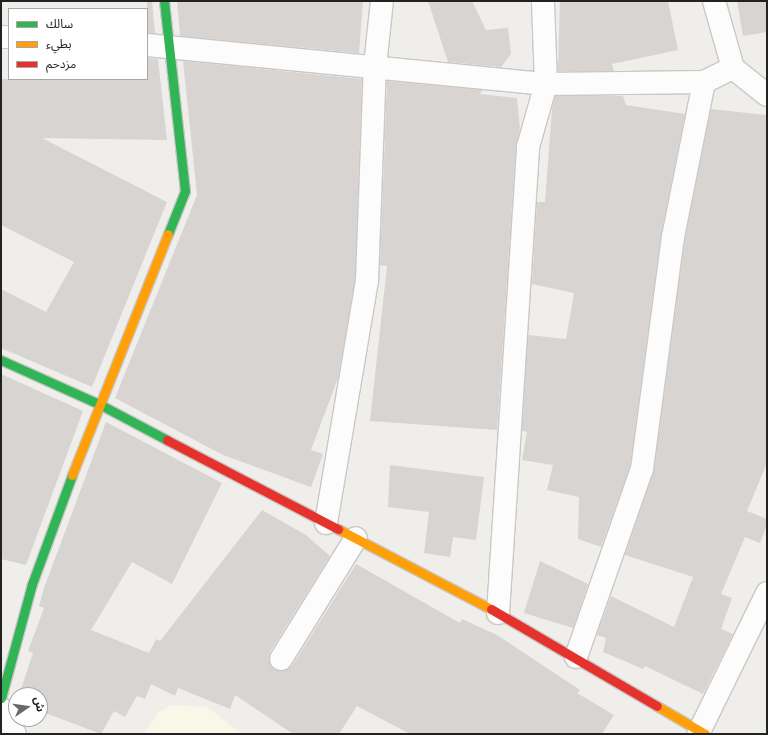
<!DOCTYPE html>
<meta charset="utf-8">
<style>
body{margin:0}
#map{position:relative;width:768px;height:735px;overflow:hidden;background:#f0eeeb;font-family:"Roboto Condensed","Noto Sans Arabic",sans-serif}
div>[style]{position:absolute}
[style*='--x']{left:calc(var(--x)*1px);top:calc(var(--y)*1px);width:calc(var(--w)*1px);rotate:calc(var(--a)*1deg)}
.education>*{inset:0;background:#f8f7e8}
.building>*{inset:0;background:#d7d4d2}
.roads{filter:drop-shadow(1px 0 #c9c8c7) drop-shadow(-1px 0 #c9c8c7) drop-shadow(0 1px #c9c8c7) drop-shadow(0 -1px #c9c8c7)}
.street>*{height:22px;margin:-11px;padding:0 11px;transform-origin:11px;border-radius:11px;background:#fdfcfc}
.fast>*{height:9px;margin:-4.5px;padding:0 4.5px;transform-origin:4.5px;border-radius:4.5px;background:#30b455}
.slow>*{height:9px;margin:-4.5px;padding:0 4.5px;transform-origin:4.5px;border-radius:4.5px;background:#ff9f0a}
.jam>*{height:9px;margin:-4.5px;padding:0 4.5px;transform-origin:4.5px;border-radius:4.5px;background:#e5322d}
span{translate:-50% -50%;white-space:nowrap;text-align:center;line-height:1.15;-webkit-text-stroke:3px #fff;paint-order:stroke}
.frame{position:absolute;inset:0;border:2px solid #222;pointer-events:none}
.legend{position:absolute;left:8px;top:8px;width:140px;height:72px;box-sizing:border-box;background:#fff;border:1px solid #a7a7a7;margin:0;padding:5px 7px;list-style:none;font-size:12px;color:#222}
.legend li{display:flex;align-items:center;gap:8px;height:20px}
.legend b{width:20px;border:1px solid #a7a7a7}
.north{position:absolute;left:8px;top:687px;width:40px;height:40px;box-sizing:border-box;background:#fff;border:1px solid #a7a7a7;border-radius:50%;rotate:77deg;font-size:11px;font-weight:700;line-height:16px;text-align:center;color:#222}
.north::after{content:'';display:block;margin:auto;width:14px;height:18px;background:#6a6968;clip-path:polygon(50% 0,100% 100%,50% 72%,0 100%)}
</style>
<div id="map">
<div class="education">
<div style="clip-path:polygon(171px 705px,207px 707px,242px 734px,144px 734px,158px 713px)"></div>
</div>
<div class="building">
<div style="clip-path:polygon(147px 1px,152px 1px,155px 33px,147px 33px)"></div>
<div style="clip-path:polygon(177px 1px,363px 1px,359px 53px,180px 36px)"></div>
<div style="clip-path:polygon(428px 1px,472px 1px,486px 30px,508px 28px,511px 54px,501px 67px,448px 62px)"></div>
<div style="clip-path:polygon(560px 1px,668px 1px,678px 50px,612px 64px,614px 71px,558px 71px)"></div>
<div style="clip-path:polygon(737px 1px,767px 1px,767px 32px,743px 36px)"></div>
<div style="clip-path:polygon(147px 58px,158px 59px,167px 140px,42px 138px,167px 202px,92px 387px,1px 348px,1px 289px,46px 312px,74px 262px,1px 225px,1px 79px,147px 79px)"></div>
<div style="clip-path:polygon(183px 61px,362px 79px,355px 280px,338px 378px,311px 450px,323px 454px,311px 487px,223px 455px,115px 398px,197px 195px)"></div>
<div style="clip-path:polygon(387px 81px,483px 90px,480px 94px,517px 98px,520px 128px,516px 146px,497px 430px,370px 421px,387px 266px,380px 265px)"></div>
<div style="clip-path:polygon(555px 96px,623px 96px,626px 105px,685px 114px,661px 235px,630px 466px,601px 547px,578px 539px,579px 497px,547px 490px,553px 465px,522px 460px,527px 432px,522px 431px,528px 335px,566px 339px,574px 293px,532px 284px,537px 202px,545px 202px,552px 109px)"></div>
<div style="clip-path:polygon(711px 109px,767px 115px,767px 463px,747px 511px,767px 519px,767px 525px,760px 543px,745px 537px,721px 594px,732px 598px,721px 629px,733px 634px,703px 694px,645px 666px,643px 669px,603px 652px,606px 638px,597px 635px,611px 596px,674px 627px,693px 577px,625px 555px,654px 471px,685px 239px)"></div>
<div style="clip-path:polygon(1px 374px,83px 411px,26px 565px,1px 559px)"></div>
<div style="clip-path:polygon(106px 422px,222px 483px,172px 584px,132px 562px,91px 630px,149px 653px,156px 639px,160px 641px,262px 510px,306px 535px,330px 556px,270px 652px,269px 659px,274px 669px,281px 671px,292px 666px,356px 564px,460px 623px,462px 619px,497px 635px,580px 690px,577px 693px,614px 715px,602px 734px,410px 734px,357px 706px,339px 734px,293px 734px,235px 695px,230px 709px,178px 688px,175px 696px,151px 684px,145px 699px,137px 696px,125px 717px,114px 711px,101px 734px,40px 711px,40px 695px,19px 695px,33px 653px,28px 651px,44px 608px,39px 606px,44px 588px)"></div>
<div style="clip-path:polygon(390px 465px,484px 477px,476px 540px,453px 537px,450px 557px,424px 553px,429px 512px,388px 507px)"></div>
<div style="clip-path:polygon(540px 561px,588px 584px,573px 628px,524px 613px)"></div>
</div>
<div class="roads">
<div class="street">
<div style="--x:714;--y:1;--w:70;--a:74.2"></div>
<div style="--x:1;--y:37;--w:8;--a:0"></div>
<div style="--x:147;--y:45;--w:401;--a:5.6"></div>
<div style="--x:546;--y:84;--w:158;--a:-0.7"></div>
<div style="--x:704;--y:82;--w:32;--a:-26"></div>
<div style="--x:733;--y:68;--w:43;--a:38.5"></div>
<div style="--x:326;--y:523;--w:245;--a:-80.4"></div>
<div style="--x:367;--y:281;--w:215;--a:-87.9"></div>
<div style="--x:375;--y:66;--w:65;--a:-83.9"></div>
<div style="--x:498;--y:613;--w:467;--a:-86.3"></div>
<div style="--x:528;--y:147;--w:66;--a:-74.1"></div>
<div style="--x:546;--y:84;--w:83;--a:-92.1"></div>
<div style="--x:576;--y:657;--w:199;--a:-70.7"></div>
<div style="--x:642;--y:469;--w:234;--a:-82.4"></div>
<div style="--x:673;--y:237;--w:158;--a:-78.7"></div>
<div style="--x:281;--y:659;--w:142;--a:-58.2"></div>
<div style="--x:1;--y:709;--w:29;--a:61"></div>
<div style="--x:698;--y:734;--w:157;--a:-63.9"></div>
</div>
<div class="fast">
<div style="--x:164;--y:1;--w:191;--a:83.7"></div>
<div style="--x:185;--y:191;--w:46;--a:111.6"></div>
<div style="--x:1;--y:360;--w:107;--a:24.2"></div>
<div style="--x:99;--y:404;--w:77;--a:27.9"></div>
<div style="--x:1;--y:698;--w:118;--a:-74.8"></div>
<div style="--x:32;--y:584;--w:116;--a:-69.8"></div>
</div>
<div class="slow">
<div style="--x:72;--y:475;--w:259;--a:-68.3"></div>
<div style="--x:338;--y:529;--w:173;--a:27.6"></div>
<div style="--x:657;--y:706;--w:56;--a:30.3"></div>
</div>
<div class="jam">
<div style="--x:167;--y:440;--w:193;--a:27.5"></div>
<div style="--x:491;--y:609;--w:192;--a:30.3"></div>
</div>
</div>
<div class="frame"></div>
<ul class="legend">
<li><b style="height:5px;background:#30b455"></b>سالك</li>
<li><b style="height:5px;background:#ff9f0a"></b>بطيء</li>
<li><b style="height:5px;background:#e5322d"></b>مزدحم</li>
</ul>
<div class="north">ش</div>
</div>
